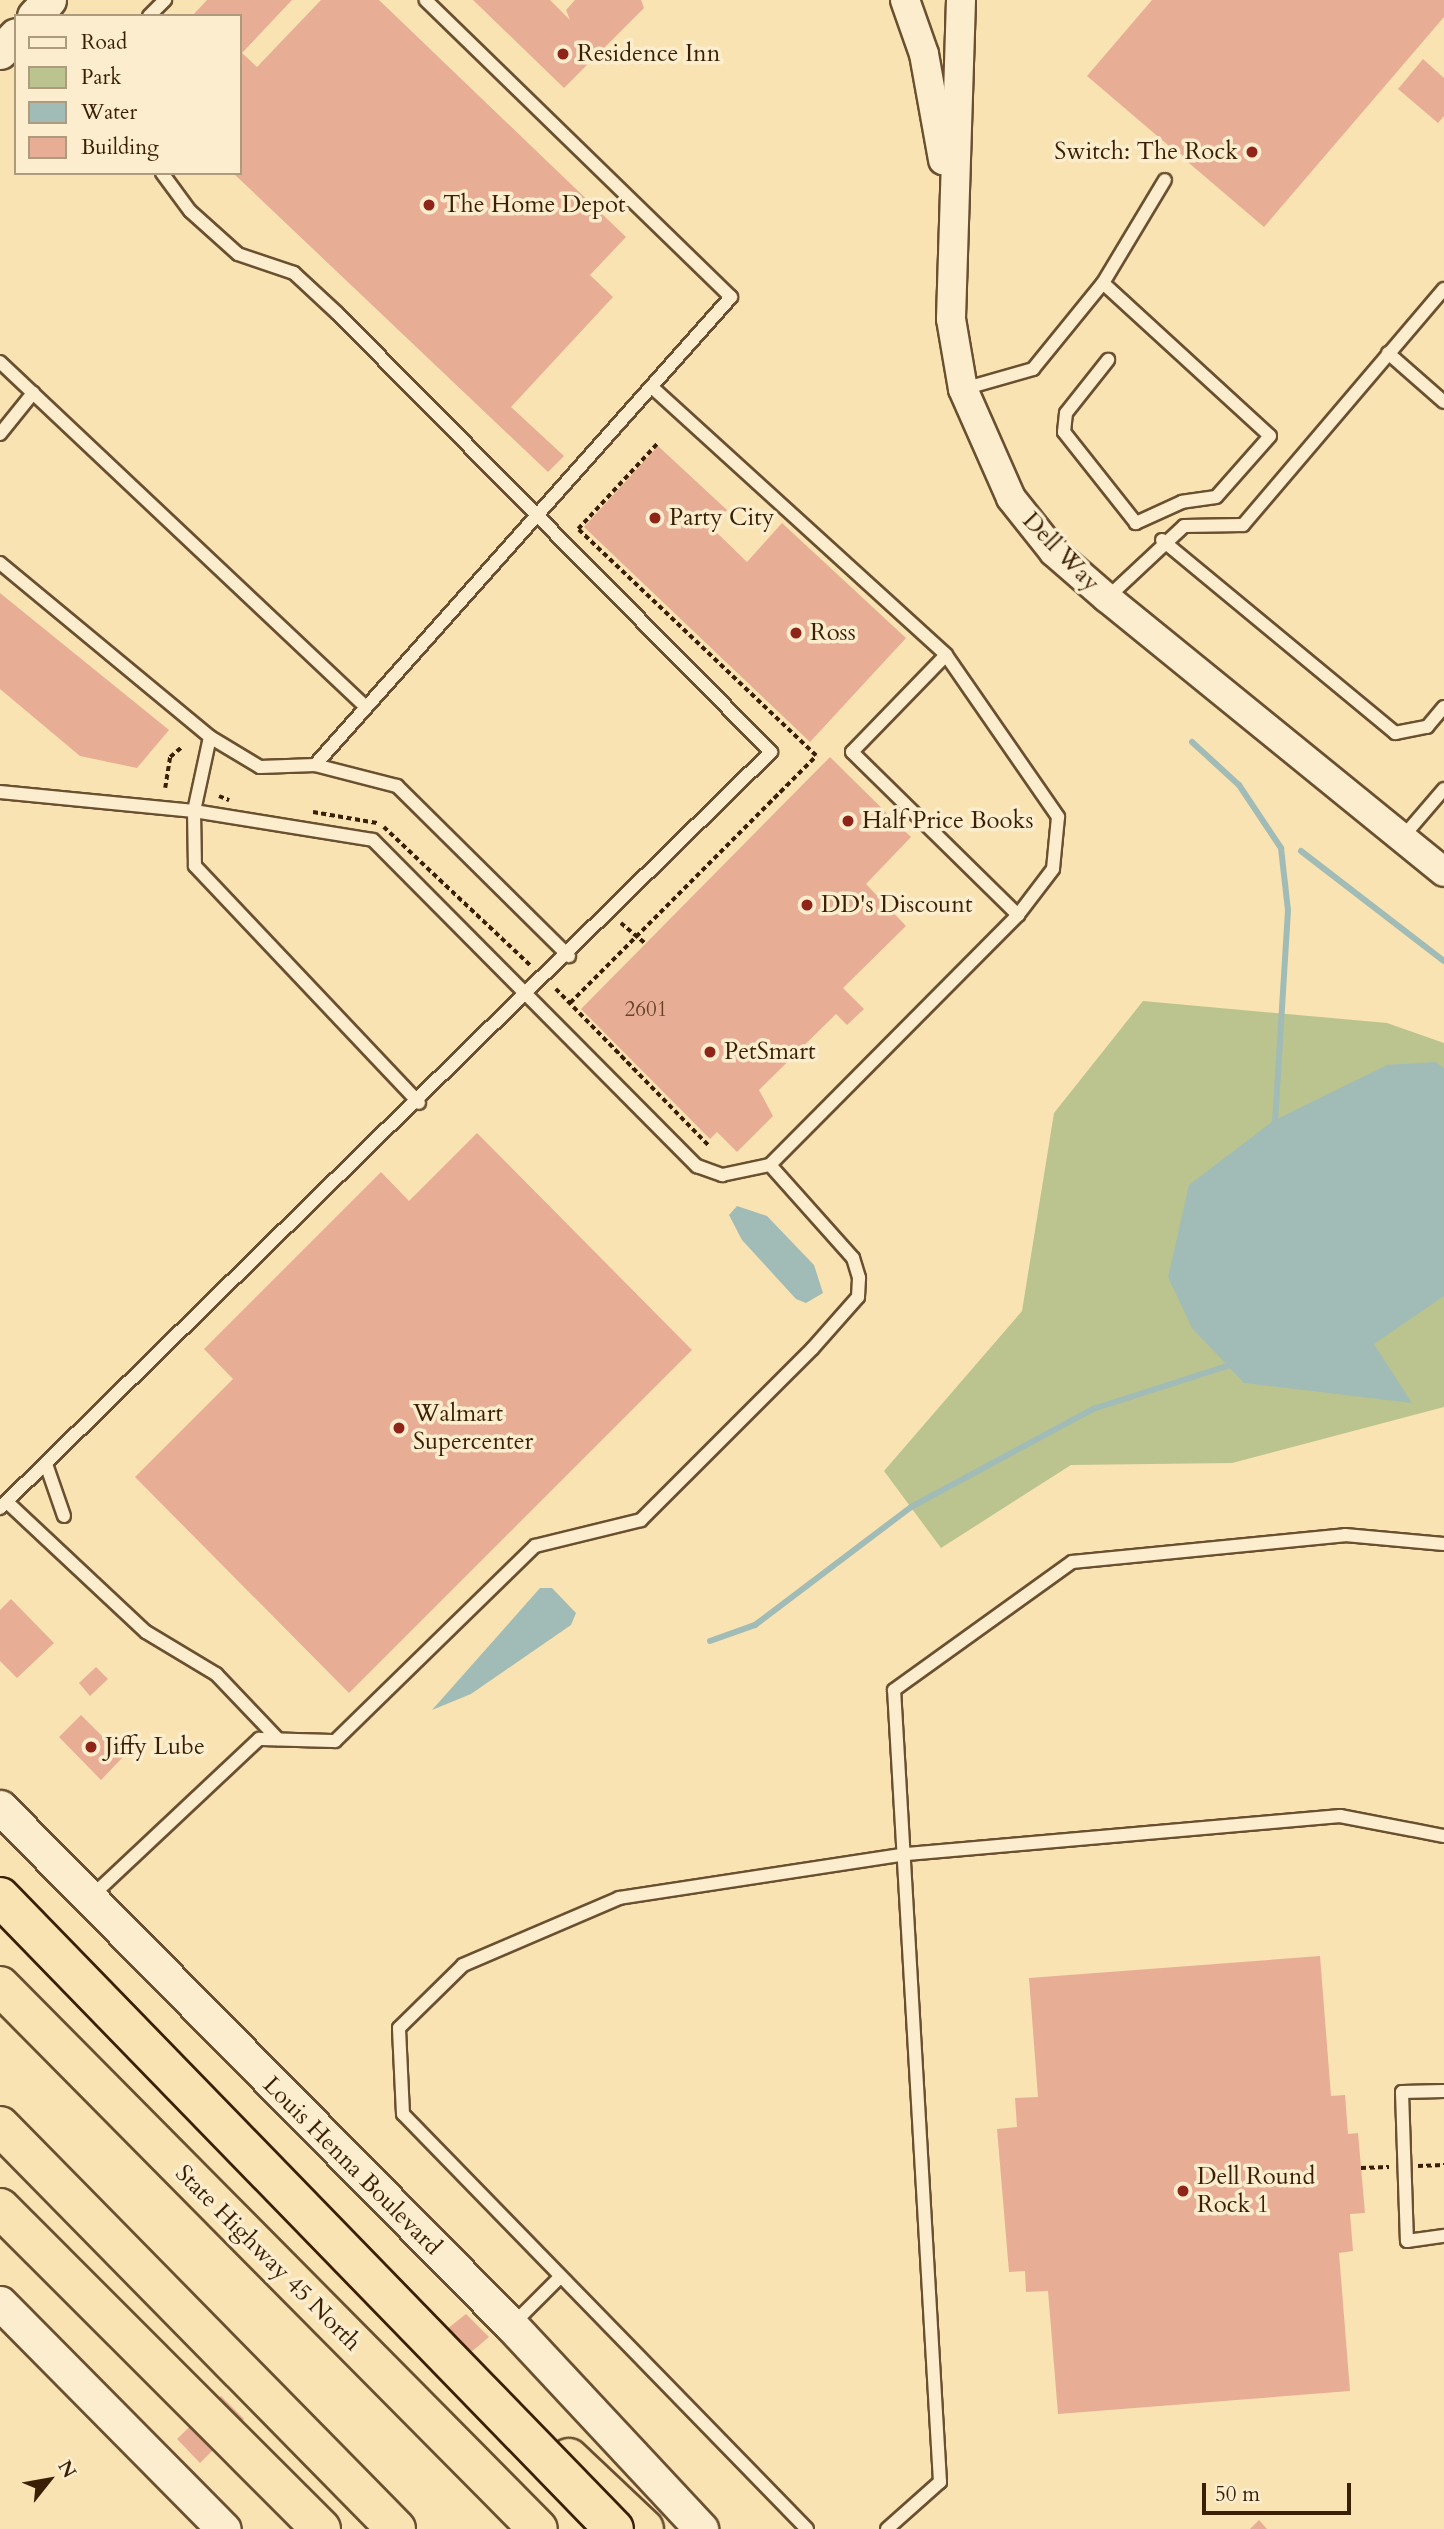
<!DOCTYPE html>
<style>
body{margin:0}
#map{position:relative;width:1444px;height:2529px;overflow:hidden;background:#f9e3b3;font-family:Cardo,serif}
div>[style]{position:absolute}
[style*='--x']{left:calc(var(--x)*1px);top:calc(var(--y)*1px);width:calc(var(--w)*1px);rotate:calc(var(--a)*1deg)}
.green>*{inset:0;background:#bbc48e}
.water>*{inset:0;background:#a1bcb6}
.stream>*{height:6px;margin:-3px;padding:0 3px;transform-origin:3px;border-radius:3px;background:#a1bcb6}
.building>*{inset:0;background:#e8ae95}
.path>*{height:3.5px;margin-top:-1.75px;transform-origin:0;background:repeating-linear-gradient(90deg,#3b1f04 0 5px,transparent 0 8.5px)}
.roads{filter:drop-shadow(2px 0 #6a5030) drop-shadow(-2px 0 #6a5030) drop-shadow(0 2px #6a5030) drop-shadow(0 -2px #6a5030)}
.service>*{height:12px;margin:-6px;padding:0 6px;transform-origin:6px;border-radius:6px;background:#fbedce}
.tertiary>*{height:28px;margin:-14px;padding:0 14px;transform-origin:14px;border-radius:14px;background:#fbedce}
.secondary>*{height:33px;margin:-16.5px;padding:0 16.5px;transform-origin:16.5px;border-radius:16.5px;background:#fbedce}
.motorway>*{height:38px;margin:-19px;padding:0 19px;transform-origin:19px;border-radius:19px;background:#f9e3b3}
.bridges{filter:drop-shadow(2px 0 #3b1f04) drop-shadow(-2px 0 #3b1f04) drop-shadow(0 2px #3b1f04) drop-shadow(0 -2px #3b1f04)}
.motorway-bridge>*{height:38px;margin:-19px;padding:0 19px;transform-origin:19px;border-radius:19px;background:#f9e3b3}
.dots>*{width:19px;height:19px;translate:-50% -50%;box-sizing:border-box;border:4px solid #fbedce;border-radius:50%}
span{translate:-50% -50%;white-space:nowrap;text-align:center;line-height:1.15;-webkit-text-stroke:7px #fbedce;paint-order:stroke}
.number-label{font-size:21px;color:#664328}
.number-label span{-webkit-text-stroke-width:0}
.poi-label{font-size:24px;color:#3b1f04}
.left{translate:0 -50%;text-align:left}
.right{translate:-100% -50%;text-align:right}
.street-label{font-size:24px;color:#3b1f04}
.legend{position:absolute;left:14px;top:14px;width:228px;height:161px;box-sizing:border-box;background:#fbedce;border:2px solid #ae9b7d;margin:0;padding:9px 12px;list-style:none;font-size:21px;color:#3b1f04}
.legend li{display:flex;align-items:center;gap:14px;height:35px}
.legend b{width:35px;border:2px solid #ae9b7d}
.north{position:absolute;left:14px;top:2445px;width:70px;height:70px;-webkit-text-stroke:5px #fbedce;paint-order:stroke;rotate:59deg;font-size:19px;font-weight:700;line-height:28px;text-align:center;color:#3b1f04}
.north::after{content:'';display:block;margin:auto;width:24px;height:32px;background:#3b1f04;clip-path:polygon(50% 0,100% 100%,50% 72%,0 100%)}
.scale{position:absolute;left:1202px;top:2483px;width:149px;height:32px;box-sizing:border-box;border:4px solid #3b1f04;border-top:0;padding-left:9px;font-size:21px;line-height:24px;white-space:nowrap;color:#3b1f04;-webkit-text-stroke:5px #fbedce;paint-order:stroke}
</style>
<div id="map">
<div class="green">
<div style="clip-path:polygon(1143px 1001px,1387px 1023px,1444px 1043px,1444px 1407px,1232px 1463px,1071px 1465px,941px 1548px,884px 1471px,1022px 1311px,1054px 1113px)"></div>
</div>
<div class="water">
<div style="clip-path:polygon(1435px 1062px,1444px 1068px,1444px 1296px,1374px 1344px,1412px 1403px,1244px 1383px,1192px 1328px,1168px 1277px,1189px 1185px,1273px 1121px,1387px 1065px)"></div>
<div style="clip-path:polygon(737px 1206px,767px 1216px,814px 1265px,823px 1293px,806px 1303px,796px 1299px,742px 1240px,729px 1215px)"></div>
<div style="clip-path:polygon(540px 1588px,552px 1588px,576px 1613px,571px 1625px,471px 1694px,432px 1710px)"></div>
</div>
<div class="stream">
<div style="--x:1192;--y:742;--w:64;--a:42.5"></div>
<div style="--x:1239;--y:785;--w:76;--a:56.3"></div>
<div style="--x:1281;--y:848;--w:62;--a:83.6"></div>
<div style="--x:1288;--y:910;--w:215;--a:93.5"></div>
<div style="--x:1301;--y:851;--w:180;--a:37.6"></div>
<div style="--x:710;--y:1641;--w:48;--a:-19.6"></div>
<div style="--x:755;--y:1625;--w:196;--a:-37.1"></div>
<div style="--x:911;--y:1507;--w:207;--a:-28.3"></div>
<div style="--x:1093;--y:1409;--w:147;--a:-17.8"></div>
</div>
<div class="building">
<div style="clip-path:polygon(207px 0,292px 0,242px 53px,257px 67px,321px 0,379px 0,626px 237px,590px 275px,613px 297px,511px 407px,564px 456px,548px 472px,233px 173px,240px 173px,240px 16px,192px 16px)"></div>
<div style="clip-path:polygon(473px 0,550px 0,570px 20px,566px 10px,575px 0,641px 0,644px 8px,564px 88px)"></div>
<div style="clip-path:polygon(1152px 0,1444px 0,1444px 17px,1264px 227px,1087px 76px)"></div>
<div style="clip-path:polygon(1423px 59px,1444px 78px,1444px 116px,1438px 123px,1398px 89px)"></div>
<div style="clip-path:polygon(658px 446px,727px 510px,711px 527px,747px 562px,782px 523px,906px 638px,810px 742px,584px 527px)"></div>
<div style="clip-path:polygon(0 593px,169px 730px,137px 768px,80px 756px,0 689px)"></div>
<div style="clip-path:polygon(830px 757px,911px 837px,866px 884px,906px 926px,843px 988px,864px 1009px,847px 1025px,836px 1014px,759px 1090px,773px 1116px,737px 1152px,717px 1132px,710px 1139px,581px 1009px)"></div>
<div style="clip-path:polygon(477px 1133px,692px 1350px,349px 1693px,135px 1477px,233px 1379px,204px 1349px,381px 1172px,409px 1201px)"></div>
<div style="clip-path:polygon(11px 1599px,54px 1643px,17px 1678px,0 1661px,0 1610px)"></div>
<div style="clip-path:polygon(96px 1667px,108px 1679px,90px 1696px,79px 1683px)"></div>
<div style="clip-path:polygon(81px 1715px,123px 1757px,101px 1780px,59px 1737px)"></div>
<div style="clip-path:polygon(1320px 1956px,1331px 2096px,1345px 2095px,1348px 2134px,1358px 2133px,1365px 2213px,1350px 2214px,1353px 2251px,1339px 2253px,1350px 2391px,1058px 2414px,1048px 2291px,1026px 2292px,1025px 2271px,1009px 2272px,997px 2129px,1017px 2127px,1015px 2098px,1038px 2097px,1029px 1978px)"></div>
<div style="clip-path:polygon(466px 2314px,489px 2337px,464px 2358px,442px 2333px)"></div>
<div style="clip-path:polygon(221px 2396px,244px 2419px,200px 2463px,177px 2439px)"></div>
<div style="clip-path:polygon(1259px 2520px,1267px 2529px,1250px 2529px)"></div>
</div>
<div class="path">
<div style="--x:165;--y:788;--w:31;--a:-81"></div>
<div style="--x:170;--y:757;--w:16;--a:-40"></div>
<div style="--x:219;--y:796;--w:11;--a:22"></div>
<div style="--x:313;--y:812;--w:65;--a:9.8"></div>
<div style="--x:384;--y:827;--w:201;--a:43.4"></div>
<div style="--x:621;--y:923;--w:33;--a:40"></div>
<div style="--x:556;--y:989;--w:221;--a:45.7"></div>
<div style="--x:570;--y:1003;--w:349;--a:-45.1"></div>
<div style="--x:816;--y:756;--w:329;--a:-136.4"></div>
<div style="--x:578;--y:529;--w:116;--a:-47.1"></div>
<div style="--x:1418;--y:2166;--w:26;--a:-2"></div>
<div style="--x:1361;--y:2168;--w:28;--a:-2"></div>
</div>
<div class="roads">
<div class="service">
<div style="--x:149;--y:16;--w:23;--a:-45"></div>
<div style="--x:1103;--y:283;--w:120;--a:-59"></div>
<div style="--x:1388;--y:353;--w:74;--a:41.2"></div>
<div style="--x:0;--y:362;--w:503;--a:43.31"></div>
<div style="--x:653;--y:388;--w:396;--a:42.3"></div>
<div style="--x:946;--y:655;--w:197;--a:55.3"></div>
<div style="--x:1058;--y:817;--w:52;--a:95.5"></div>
<div style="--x:1053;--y:869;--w:58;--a:127.3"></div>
<div style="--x:1018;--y:915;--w:352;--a:134.8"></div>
<div style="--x:963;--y:389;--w:73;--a:-15.9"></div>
<div style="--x:1033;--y:369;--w:111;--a:-50.9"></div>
<div style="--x:1103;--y:283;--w:226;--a:42.5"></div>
<div style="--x:1270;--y:436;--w:81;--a:131.5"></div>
<div style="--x:1216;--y:497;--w:34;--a:172"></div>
<div style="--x:1182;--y:502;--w:51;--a:155.5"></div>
<div style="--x:1136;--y:523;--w:116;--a:-128.4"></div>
<div style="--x:1064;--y:432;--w:19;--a:-84"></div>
<div style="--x:1066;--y:413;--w:68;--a:-51.6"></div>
<div style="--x:0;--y:434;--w:53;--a:-51.2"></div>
<div style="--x:1162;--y:540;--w:303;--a:39.6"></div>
<div style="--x:1395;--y:733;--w:33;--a:-11"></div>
<div style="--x:1427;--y:727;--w:26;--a:-50"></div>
<div style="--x:0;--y:563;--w:273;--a:39.6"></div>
<div style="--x:210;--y:737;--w:76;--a:102.2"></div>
<div style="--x:194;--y:811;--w:55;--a:89"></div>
<div style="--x:195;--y:866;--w:326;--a:46.6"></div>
<div style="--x:1107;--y:598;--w:105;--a:-43.1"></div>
<div style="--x:1184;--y:526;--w:59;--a:-1"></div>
<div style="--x:1243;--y:525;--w:310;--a:-49.6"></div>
<div style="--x:946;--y:655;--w:135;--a:134.1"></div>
<div style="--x:852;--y:752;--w:233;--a:44.5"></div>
<div style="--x:210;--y:737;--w:58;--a:31"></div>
<div style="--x:260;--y:767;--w:55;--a:-2.1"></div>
<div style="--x:315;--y:765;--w:85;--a:14.4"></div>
<div style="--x:397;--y:786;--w:242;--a:44.7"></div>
<div style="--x:315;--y:765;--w:626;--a:-48.37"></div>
<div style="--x:731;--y:297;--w:426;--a:-135.8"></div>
<div style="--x:0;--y:792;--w:195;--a:5.6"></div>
<div style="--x:194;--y:811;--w:181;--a:9.2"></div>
<div style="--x:373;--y:840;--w:460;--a:45.2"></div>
<div style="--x:697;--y:1166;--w:27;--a:20"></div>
<div style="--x:722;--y:1175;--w:49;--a:-11.8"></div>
<div style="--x:770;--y:1165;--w:125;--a:48.3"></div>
<div style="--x:853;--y:1258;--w:21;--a:73"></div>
<div style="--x:859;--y:1278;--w:19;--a:93"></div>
<div style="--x:858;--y:1297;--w:69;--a:131.5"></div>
<div style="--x:812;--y:1349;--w:242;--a:135"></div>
<div style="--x:641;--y:1520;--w:109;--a:166.2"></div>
<div style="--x:535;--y:1546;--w:279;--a:135.7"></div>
<div style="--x:335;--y:1741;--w:76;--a:-178.5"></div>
<div style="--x:259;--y:1739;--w:229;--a:136.8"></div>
<div style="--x:1401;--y:839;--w:66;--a:-49.3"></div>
<div style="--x:46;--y:1464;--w:55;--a:70.9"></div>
<div style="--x:7;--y:1502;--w:190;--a:43.1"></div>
<div style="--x:146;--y:1632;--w:82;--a:31"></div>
<div style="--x:216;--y:1674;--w:90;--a:46.4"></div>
<div style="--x:0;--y:1508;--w:1080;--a:-44.44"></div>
<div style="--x:771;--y:752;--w:617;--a:-134.67"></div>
<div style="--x:337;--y:313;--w:59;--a:-137.1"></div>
<div style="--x:294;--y:273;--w:59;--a:-161.3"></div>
<div style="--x:238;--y:254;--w:64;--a:-138.1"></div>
<div style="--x:190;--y:211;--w:47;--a:-126.4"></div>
<div style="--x:1444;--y:2091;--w:42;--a:178.6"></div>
<div style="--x:1402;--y:2092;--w:149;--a:88.1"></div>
<div style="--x:1407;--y:2241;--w:37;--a:-8"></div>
<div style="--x:512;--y:2325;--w:68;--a:-45"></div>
<div style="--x:807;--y:2529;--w:579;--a:-134.23"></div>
<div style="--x:403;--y:2114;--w:86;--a:-92.7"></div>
<div style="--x:399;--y:2028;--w:90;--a:-44.5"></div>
<div style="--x:463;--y:1965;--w:170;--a:-23.2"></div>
<div style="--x:619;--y:1898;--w:291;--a:-8.7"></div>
<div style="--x:907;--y:1854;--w:435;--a:-5"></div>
<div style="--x:1340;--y:1816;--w:106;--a:10.9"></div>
<div style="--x:887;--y:2529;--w:71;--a:-41.6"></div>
<div style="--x:940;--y:2482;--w:793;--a:-93.32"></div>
<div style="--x:894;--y:1690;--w:219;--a:-35.7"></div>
<div style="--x:1072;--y:1562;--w:274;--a:-5.6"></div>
<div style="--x:1345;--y:1535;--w:99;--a:5.2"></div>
</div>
<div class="tertiary">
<div style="--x:905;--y:0;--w:57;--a:70.6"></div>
<div style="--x:924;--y:54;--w:108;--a:79.8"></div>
<div style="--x:961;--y:0;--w:319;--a:91.8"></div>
<div style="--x:951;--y:319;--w:71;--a:80.3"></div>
<div style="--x:963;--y:389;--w:119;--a:66.2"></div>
<div style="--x:1011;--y:498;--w:69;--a:51.5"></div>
<div style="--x:1054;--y:552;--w:70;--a:41"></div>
<div style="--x:1107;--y:598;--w:434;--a:39.1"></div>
</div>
<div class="secondary">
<div style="--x:34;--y:16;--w:22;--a:-47"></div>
<div style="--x:0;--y:52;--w:23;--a:-47"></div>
<div style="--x:0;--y:1807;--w:728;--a:45.39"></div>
<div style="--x:511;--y:2325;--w:279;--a:47"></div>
<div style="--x:0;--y:2303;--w:318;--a:45.3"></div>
</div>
<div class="motorway">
<div style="--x:0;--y:1986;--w:764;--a:45.27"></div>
<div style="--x:0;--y:2126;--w:565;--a:45.5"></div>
<div style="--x:0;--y:2208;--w:454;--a:45"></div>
<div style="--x:569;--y:2458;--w:103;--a:43.4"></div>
</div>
</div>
<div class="bridges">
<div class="motorway-bridge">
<div style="--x:0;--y:1897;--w:881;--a:45.83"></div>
</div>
</div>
<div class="dots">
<div style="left:563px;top:54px;background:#8f2418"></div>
<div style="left:1252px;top:152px;background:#8f2418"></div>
<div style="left:429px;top:205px;background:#8f2418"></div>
<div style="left:655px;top:518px;background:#8f2418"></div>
<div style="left:796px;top:633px;background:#8f2418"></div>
<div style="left:848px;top:821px;background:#8f2418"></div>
<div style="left:807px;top:905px;background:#8f2418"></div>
<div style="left:710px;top:1052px;background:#8f2418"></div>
<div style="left:399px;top:1428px;background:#8f2418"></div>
<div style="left:91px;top:1747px;background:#8f2418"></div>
<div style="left:1183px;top:2191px;background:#8f2418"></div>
</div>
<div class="number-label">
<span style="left:646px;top:1010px">2601</span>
</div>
<div class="poi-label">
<span class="left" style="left:577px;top:54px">Residence Inn</span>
<span class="right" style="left:1238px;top:152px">Switch: The Rock</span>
<span class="left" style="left:443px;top:205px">The Home Depot</span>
<span class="left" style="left:669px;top:518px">Party City</span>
<span class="left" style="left:810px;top:633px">Ross</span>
<span class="left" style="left:862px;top:821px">Half Price Books</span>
<span class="left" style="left:821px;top:905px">DD's Discount</span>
<span class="left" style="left:724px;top:1052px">PetSmart</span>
<span class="left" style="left:413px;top:1428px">Walmart<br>Supercenter</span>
<span class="left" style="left:105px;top:1747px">Jiffy Lube</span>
<span class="left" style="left:1197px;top:2191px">Dell Round<br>Rock 1</span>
</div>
<div class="street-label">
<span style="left:1061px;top:552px;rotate:46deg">Dell Way</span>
<span style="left:352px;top:2166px;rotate:45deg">Louis Henna Boulevard</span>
<span style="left:268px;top:2258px;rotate:45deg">State Highway 45 North</span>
</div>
<ul class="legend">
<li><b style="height:9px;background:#fbedce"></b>Road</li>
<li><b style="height:19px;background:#bbc48e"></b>Park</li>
<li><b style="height:19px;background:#a1bcb6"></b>Water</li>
<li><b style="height:19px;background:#e8ae95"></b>Building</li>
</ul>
<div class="north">N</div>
<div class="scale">50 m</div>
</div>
